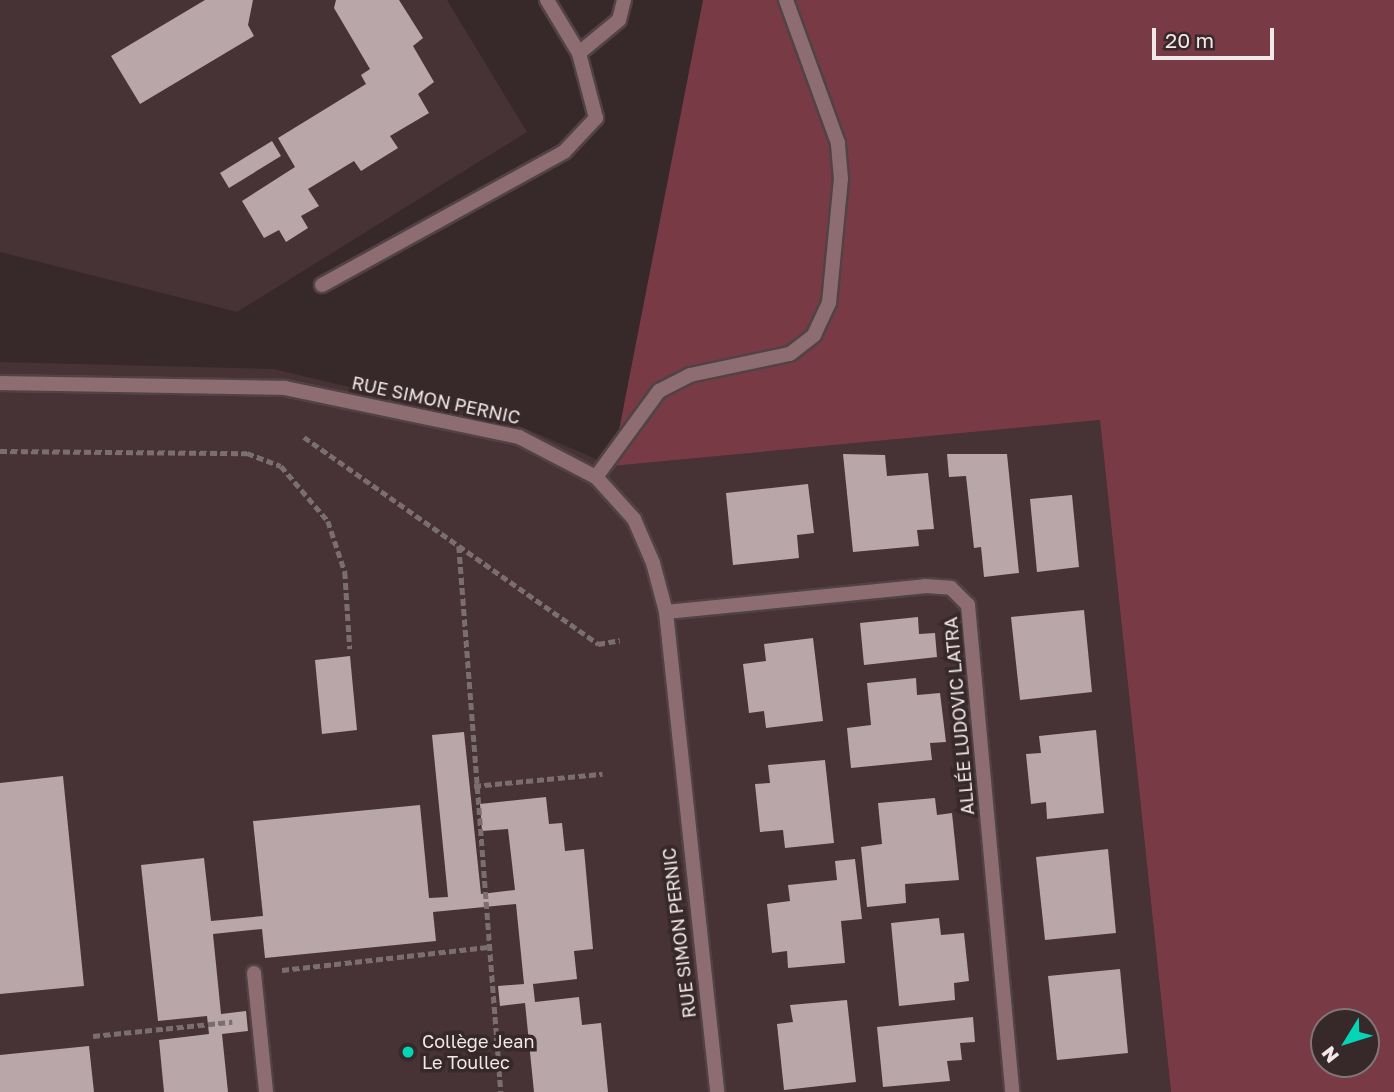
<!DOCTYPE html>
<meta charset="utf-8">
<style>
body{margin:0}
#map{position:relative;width:1394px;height:1092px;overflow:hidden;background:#37282a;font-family:"Golos Text",sans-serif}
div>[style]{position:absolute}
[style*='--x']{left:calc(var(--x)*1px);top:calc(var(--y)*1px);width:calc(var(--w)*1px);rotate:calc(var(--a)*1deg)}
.built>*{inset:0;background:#473335}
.green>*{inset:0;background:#783a45}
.building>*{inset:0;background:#b9a6a8}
.path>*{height:4.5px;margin-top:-2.25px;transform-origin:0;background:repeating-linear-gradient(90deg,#7b6e70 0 7px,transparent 0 10.5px)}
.roads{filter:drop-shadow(2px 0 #514345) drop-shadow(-2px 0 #514345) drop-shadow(0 2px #514345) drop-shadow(0 -2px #514345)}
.service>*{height:14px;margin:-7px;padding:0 7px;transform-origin:7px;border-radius:7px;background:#8d6d71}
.minor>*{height:14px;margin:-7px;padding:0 7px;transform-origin:7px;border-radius:7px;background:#8d6d71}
.dots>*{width:19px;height:19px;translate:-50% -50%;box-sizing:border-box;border:4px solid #37282a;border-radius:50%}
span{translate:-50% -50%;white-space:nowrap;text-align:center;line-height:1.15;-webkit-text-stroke:7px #37282a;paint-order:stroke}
.street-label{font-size:18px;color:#f2e8e9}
.poi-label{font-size:18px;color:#f2e8e9}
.left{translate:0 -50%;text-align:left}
.north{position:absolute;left:1310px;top:1008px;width:70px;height:70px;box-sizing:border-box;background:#37282a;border:2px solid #827576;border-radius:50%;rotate:232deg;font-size:19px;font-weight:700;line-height:28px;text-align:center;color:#f2e8e9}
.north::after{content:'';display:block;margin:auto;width:24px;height:32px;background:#04d5b6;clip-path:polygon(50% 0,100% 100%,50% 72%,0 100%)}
.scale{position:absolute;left:1152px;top:28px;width:122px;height:32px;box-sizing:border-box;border:4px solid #f2e8e9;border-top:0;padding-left:9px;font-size:21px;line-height:24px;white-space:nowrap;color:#f2e8e9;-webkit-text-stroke:5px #37282a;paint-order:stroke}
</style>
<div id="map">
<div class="built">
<div style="clip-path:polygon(0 0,447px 0,527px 132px,237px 312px,0 252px)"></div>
<div style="clip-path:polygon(0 362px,273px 369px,396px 398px,487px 412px,612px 466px,1100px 420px,1171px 1092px,0 1092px)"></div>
</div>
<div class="green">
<div style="clip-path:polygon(evenodd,703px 0,1394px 0,1394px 1092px,1171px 1092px,1100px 420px,612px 466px,703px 0,1324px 1022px,1366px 1022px,1366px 1064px,1324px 1064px,1324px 1022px)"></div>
</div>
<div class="building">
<div style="clip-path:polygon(205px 0,253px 0,248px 25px,254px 36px,140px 104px,111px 56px)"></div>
<div style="clip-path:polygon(336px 0,399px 0,423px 38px,413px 46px,434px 82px,418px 94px,429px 113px,390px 136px,398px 148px,361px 171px,354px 161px,308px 189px,319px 206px,301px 216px,308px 228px,286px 242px,279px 230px,264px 238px,242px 201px,295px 167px,278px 138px,366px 84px,361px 75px,370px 69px,334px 8px)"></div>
<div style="clip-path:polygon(272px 141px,281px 156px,229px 188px,220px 173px)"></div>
<div style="clip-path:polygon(843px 454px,885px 455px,887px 476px,928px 473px,934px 529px,917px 530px,919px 546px,853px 552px)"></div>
<div style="clip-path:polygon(947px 454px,1007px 454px,1019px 573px,984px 577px,981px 547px,974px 548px,966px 476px,949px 477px)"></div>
<div style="clip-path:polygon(808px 484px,814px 533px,797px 535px,799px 558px,733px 565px,726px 493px)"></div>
<div style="clip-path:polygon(1072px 495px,1079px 567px,1037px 572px,1030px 499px)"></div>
<div style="clip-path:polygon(1084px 610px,1092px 692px,1020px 700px,1011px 617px)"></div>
<div style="clip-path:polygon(918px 617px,919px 634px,935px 633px,937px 657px,864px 665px,860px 623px)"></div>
<div style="clip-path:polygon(813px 638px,823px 721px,766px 728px,764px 711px,749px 713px,743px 664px,766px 661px,764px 644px)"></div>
<div style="clip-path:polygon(350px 656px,357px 730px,322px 734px,315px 660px)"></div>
<div style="clip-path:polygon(916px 678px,917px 695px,940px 693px,946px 742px,930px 743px,932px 760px,851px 768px,847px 728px,871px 725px,867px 683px)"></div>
<div style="clip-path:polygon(1096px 730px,1104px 813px,1047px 819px,1046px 802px,1031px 804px,1026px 754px,1041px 753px,1039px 736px)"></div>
<div style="clip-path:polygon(464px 732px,481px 894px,515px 890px,508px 829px,482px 831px,480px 804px,546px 797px,549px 824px,562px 823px,565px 851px,584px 849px,593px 949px,574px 951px,577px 979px,533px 984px,535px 1002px,579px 997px,582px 1025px,601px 1023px,608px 1092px,534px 1092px,525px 1003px,500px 1006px,498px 986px,524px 984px,516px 904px,433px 912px,436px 941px,265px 958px,262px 929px,213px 934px,221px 1014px,246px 1011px,248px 1031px,222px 1034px,228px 1092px,164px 1092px,159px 1040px,209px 1034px,207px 1016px,158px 1021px,141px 865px,204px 858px,211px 921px,263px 916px,253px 821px,420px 805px,429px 898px,448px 897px,432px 735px)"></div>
<div style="clip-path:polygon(825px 760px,834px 843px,785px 848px,783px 830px,760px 832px,755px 784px,770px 783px,768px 765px)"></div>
<div style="clip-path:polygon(63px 776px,84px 986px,0 994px,0 783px)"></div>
<div style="clip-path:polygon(935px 798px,937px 815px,952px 813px,959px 880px,905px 884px,906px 903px,867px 907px,861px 847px,882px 844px,878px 803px)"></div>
<div style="clip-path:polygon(1108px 849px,1116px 933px,1045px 940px,1036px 857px)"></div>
<div style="clip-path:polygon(855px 859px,862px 919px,841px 921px,845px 963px,788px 968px,787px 951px,772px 953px,767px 904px,790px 901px,788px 885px,837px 880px,835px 861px)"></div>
<div style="clip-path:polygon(939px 918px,941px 935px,964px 933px,969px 981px,954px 983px,955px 1000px,899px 1006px,891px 923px)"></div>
<div style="clip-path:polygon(1120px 969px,1128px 1053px,1057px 1060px,1048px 976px)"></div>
<div style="clip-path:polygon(847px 1000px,856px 1082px,784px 1090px,777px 1024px,793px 1022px,790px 1005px)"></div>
<div style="clip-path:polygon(973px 1017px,975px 1042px,960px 1043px,962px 1060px,947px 1061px,950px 1081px,883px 1087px,877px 1027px)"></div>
<div style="clip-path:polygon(89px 1046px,94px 1092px,0 1092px,0 1055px)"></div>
</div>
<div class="path">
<div style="--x:304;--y:437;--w:360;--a:35.1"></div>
<div style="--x:598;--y:644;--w:22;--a:-10"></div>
<div style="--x:0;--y:451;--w:247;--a:0.5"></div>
<div style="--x:247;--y:453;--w:36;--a:21"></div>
<div style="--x:281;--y:466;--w:72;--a:49.5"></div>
<div style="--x:328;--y:521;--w:54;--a:71.6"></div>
<div style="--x:345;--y:572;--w:77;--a:86.3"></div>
<div style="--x:459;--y:546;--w:548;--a:85.6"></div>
<div style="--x:474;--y:786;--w:129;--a:-5.4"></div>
<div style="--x:282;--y:970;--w:207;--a:-6.4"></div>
<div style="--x:93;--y:1036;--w:140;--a:-5.8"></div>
</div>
<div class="roads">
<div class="service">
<div style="--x:547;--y:0;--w:62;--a:58.9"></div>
<div style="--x:579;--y:53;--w:52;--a:-39.5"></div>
<div style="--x:619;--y:20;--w:21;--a:-76"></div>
<div style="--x:254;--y:973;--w:120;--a:84.2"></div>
</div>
<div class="minor">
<div style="--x:322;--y:285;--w:276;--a:-28.8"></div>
<div style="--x:564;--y:152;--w:47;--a:-46.7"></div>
<div style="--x:596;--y:118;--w:67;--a:-104.7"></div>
<div style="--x:0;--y:383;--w:285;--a:1"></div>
<div style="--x:285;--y:388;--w:239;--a:11.8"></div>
<div style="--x:519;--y:437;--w:87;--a:27.5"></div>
<div style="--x:596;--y:477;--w:57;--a:47.9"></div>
<div style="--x:634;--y:519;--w:48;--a:66.6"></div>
<div style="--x:653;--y:563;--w:51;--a:75.1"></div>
<div style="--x:666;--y:612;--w:483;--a:83.9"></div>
<div style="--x:596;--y:477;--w:107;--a:-53.8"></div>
<div style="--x:659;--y:391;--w:35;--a:-27"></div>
<div style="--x:690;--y:375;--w:102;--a:-11.9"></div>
<div style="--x:790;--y:354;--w:31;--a:-38"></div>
<div style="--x:814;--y:335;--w:35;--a:-65"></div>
<div style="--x:829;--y:303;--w:125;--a:-84.5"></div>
<div style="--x:841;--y:179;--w:36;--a:-95"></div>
<div style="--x:838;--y:143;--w:152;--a:-110"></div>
<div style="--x:666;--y:612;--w:260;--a:-5.7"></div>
<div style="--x:925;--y:586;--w:26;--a:4"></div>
<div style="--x:951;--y:588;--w:24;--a:45"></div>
<div style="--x:968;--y:605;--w:489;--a:84.8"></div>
</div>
</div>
<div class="dots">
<div style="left:408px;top:1052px;background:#04d5b6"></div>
</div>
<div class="street-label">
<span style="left:436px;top:400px;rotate:12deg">RUE SIMON PERNIC</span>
<span style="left:959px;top:716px;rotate:-95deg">ALLÉE LUDOVIC LATRA</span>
<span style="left:679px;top:933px;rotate:-97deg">RUE SIMON PERNIC</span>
</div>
<div class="poi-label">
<span class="left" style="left:422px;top:1052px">Collège Jean<br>Le Toullec</span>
</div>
<div class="north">N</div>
<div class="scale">20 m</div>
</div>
